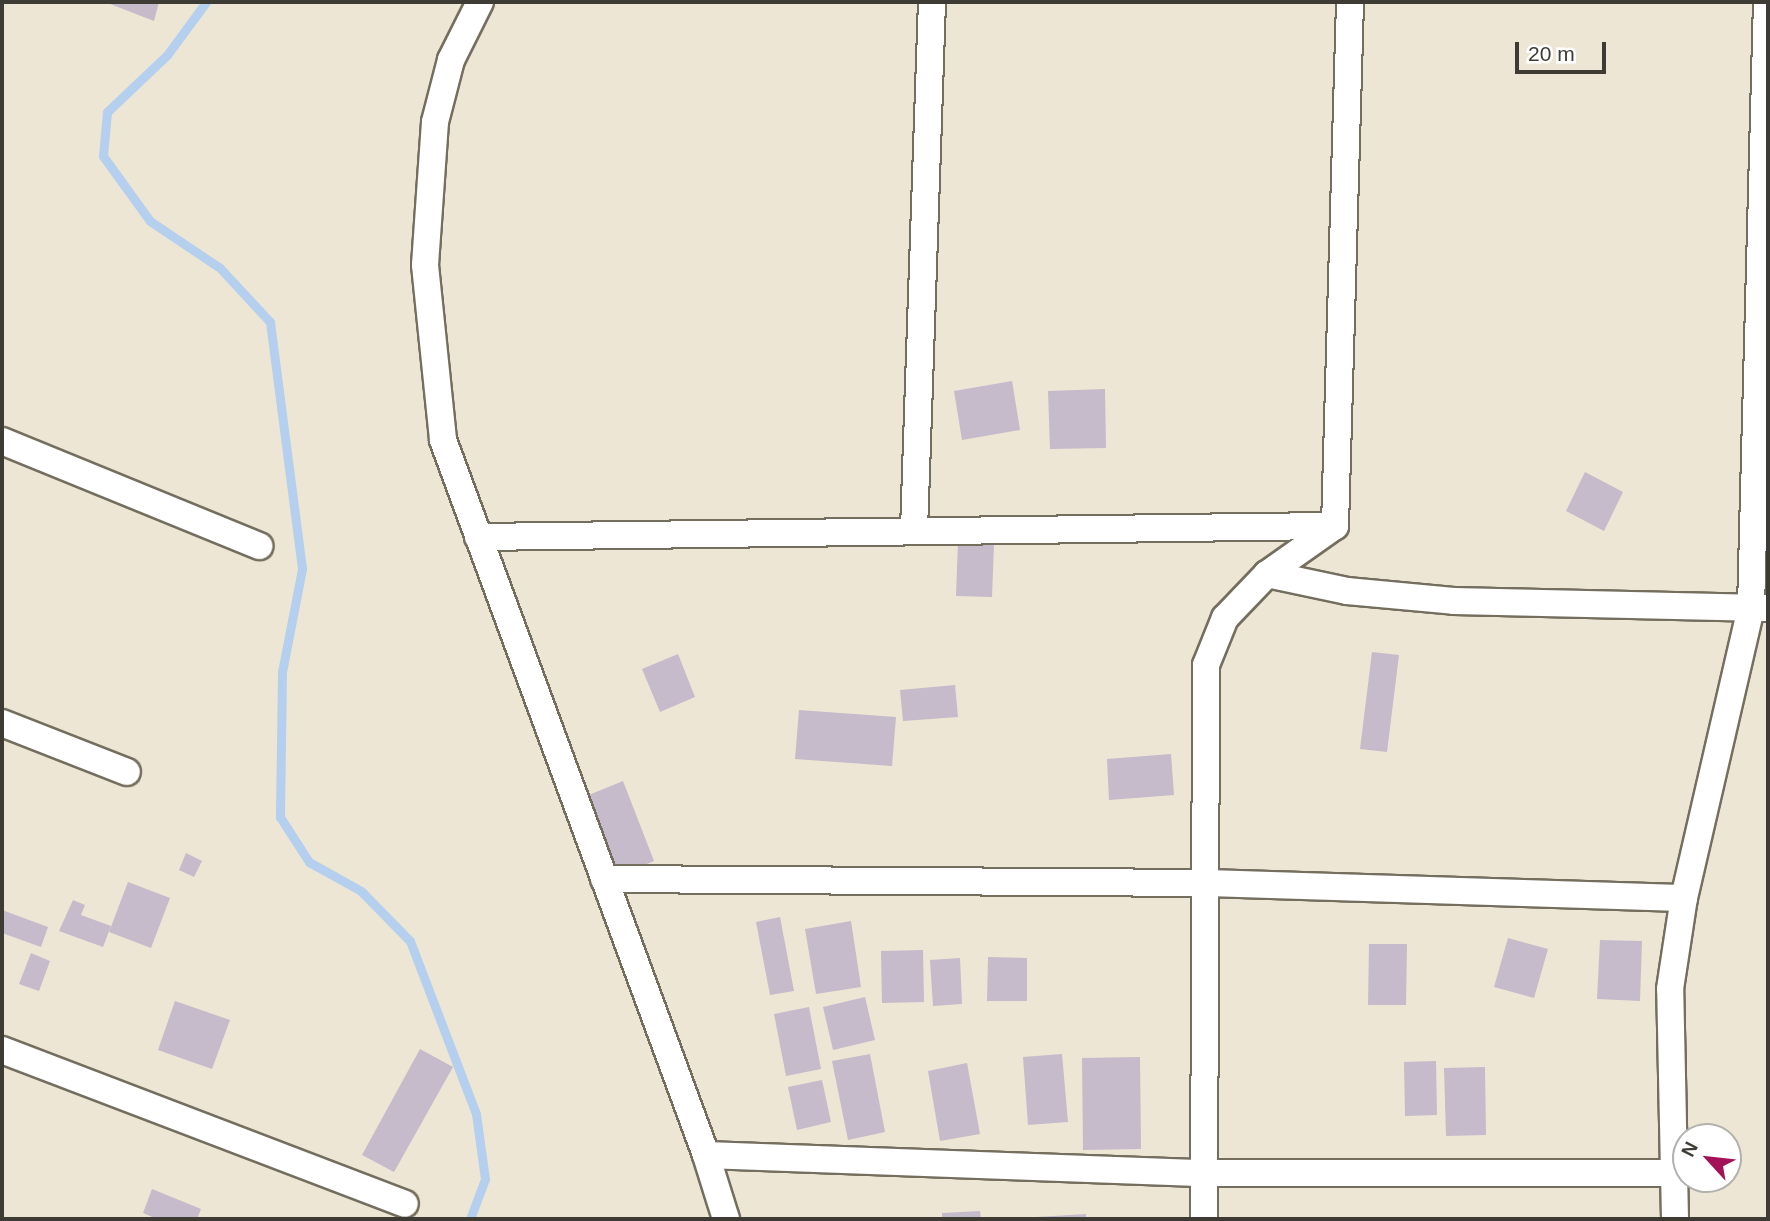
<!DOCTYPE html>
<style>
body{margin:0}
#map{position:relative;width:1770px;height:1221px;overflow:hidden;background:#ede6d5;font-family:Arial,sans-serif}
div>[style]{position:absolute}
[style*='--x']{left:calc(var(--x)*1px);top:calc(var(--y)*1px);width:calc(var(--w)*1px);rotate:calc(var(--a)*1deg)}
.stream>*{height:9px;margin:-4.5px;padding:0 4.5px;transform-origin:4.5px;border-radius:4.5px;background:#b4d0ee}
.building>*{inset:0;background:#c5bbca}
.roads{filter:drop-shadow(2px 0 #746e5f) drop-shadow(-2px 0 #746e5f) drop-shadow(0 2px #746e5f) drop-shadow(0 -2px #746e5f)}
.minor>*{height:26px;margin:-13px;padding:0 13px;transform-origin:13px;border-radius:13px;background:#fff}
span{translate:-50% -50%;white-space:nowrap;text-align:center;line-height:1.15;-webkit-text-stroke:5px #fff;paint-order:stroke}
.frame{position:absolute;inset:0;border:4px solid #3e3b34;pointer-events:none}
.north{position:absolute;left:1672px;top:1123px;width:70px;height:70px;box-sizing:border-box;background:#fff;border:2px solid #b2b1ae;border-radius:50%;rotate:297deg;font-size:19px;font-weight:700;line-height:28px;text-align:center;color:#3e3b34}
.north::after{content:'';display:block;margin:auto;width:24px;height:32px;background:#a31256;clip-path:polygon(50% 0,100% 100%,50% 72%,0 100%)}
.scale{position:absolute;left:1515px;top:42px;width:91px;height:32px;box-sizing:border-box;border:4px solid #3e3b34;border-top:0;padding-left:9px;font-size:21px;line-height:24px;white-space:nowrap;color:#3e3b34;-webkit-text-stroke:5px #fff;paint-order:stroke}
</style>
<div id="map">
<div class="stream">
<div style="--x:206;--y:2;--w:66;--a:126.3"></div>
<div style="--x:167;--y:55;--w:83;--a:136.5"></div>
<div style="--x:107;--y:112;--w:44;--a:95.2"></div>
<div style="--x:103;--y:156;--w:80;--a:54.1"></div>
<div style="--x:150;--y:221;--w:84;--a:33.9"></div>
<div style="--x:220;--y:268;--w:74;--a:47.2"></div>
<div style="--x:270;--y:322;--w:249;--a:82.6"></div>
<div style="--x:302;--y:569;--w:105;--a:101"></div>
<div style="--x:282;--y:672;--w:145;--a:90.8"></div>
<div style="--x:280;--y:817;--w:54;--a:57.2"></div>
<div style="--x:309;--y:862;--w:60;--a:29.1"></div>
<div style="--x:361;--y:891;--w:70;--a:45.6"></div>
<div style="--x:410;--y:941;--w:185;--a:69.1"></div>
<div style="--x:476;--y:1114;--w:66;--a:82.1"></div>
<div style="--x:485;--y:1179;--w:43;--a:110.6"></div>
</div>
<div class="building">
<div style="clip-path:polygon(105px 2px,159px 2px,154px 21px)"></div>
<div style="clip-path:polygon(1012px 381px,1020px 430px,962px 440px,954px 391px)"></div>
<div style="clip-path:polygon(1105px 389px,1106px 448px,1050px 449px,1048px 391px)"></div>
<div style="clip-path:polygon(1585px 472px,1623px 492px,1604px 531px,1566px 511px)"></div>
<div style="clip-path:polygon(958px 542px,994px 544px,992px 597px,956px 596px)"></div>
<div style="clip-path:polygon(1768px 545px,1768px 584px,1754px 578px)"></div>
<div style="clip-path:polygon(1372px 652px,1399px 655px,1387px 752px,1360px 749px)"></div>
<div style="clip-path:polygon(678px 654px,695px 697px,660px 712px,642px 669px)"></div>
<div style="clip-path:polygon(955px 685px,958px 717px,903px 721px,900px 690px)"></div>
<div style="clip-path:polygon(799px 710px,896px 717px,892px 766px,795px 759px)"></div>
<div style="clip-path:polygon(1171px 754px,1174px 795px,1109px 800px,1107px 759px)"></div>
<div style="clip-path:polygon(623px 781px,654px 861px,610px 879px,579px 799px)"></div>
<div style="clip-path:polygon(186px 853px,202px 861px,194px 877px,179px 870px)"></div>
<div style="clip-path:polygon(128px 882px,170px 898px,151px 948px,109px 932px)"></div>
<div style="clip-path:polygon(73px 900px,85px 905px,81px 915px,111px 926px,103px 947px,59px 931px)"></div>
<div style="clip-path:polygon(2px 910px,48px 927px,41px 947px,2px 933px)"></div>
<div style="clip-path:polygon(780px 917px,794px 991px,770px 995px,756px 922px)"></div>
<div style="clip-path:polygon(851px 921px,861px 987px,816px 994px,805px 929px)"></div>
<div style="clip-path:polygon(1508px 938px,1548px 949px,1534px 998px,1494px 987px)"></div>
<div style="clip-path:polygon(1600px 940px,1642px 941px,1640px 1001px,1597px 999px)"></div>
<div style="clip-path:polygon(1369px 944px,1407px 944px,1406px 1005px,1368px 1005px)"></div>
<div style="clip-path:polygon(923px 950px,924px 1002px,882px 1003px,881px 951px)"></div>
<div style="clip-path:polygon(31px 953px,50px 961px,39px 991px,19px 984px)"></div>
<div style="clip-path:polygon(988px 957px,1027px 958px,1027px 1001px,987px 1001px)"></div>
<div style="clip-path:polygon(960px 958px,962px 1004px,933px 1006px,930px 960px)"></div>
<div style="clip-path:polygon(865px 997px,875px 1040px,833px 1050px,823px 1007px)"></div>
<div style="clip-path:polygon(175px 1001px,230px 1020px,212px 1069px,158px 1050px)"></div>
<div style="clip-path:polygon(809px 1007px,821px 1069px,786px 1076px,774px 1014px)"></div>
<div style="clip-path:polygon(420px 1049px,453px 1067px,394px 1172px,362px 1155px)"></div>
<div style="clip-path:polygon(870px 1054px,885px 1132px,848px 1140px,832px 1061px)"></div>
<div style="clip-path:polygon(1062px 1054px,1068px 1122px,1028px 1125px,1023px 1057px)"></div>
<div style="clip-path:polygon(1140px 1057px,1141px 1149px,1083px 1150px,1082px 1058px)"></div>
<div style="clip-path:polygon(1436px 1061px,1437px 1115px,1405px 1116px,1404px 1062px)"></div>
<div style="clip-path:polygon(967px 1063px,980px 1134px,940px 1141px,928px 1071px)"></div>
<div style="clip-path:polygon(1485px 1067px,1486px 1135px,1446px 1136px,1444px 1068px)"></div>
<div style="clip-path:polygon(822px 1080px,831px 1122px,797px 1130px,788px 1087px)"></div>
<div style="clip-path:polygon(152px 1189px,201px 1209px,197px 1219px,157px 1219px,143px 1213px)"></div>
<div style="clip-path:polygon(980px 1211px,981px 1219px,942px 1219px,942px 1213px)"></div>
<div style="clip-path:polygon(1086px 1214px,1086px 1219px,1036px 1219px,1036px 1217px)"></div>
</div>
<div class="roads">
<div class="minor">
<div style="--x:480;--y:2;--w:65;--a:116.6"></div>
<div style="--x:451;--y:60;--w:64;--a:104.5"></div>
<div style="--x:435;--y:122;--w:143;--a:94"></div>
<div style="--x:425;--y:265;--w:176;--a:84.1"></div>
<div style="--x:443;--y:440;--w:762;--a:69.8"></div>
<div style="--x:706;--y:1155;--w:67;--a:72.6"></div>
<div style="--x:2;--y:441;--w:278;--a:22.2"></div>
<div style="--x:1335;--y:526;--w:524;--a:-88.36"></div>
<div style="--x:914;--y:530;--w:528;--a:-88.05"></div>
<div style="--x:478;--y:537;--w:857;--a:-0.74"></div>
<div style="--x:1267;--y:574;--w:82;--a:12"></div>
<div style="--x:1347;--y:591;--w:107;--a:5.3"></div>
<div style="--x:1454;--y:601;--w:313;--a:1.3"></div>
<div style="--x:2;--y:723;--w:134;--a:21.4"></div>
<div style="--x:604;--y:879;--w:601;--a:0.38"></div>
<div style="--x:1205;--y:883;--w:479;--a:1.8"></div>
<div style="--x:2;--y:1050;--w:431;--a:20.9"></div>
<div style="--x:706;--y:1155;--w:499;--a:2.1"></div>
<div style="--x:1205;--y:1173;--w:467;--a:0"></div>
<div style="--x:1204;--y:1219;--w:554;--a:-89.79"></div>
<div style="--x:1206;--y:665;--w:51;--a:-68"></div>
<div style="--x:1225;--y:618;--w:61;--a:-46.3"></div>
<div style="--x:1267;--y:574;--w:83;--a:-35.2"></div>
<div style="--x:1675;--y:1219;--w:230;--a:-91.2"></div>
<div style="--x:1670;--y:989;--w:92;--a:-81.3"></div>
<div style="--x:1684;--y:898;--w:298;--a:-77"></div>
<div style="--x:1751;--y:608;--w:606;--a:-88.49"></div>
</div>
</div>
<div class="frame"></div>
<div class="north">N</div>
<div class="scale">20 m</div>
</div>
